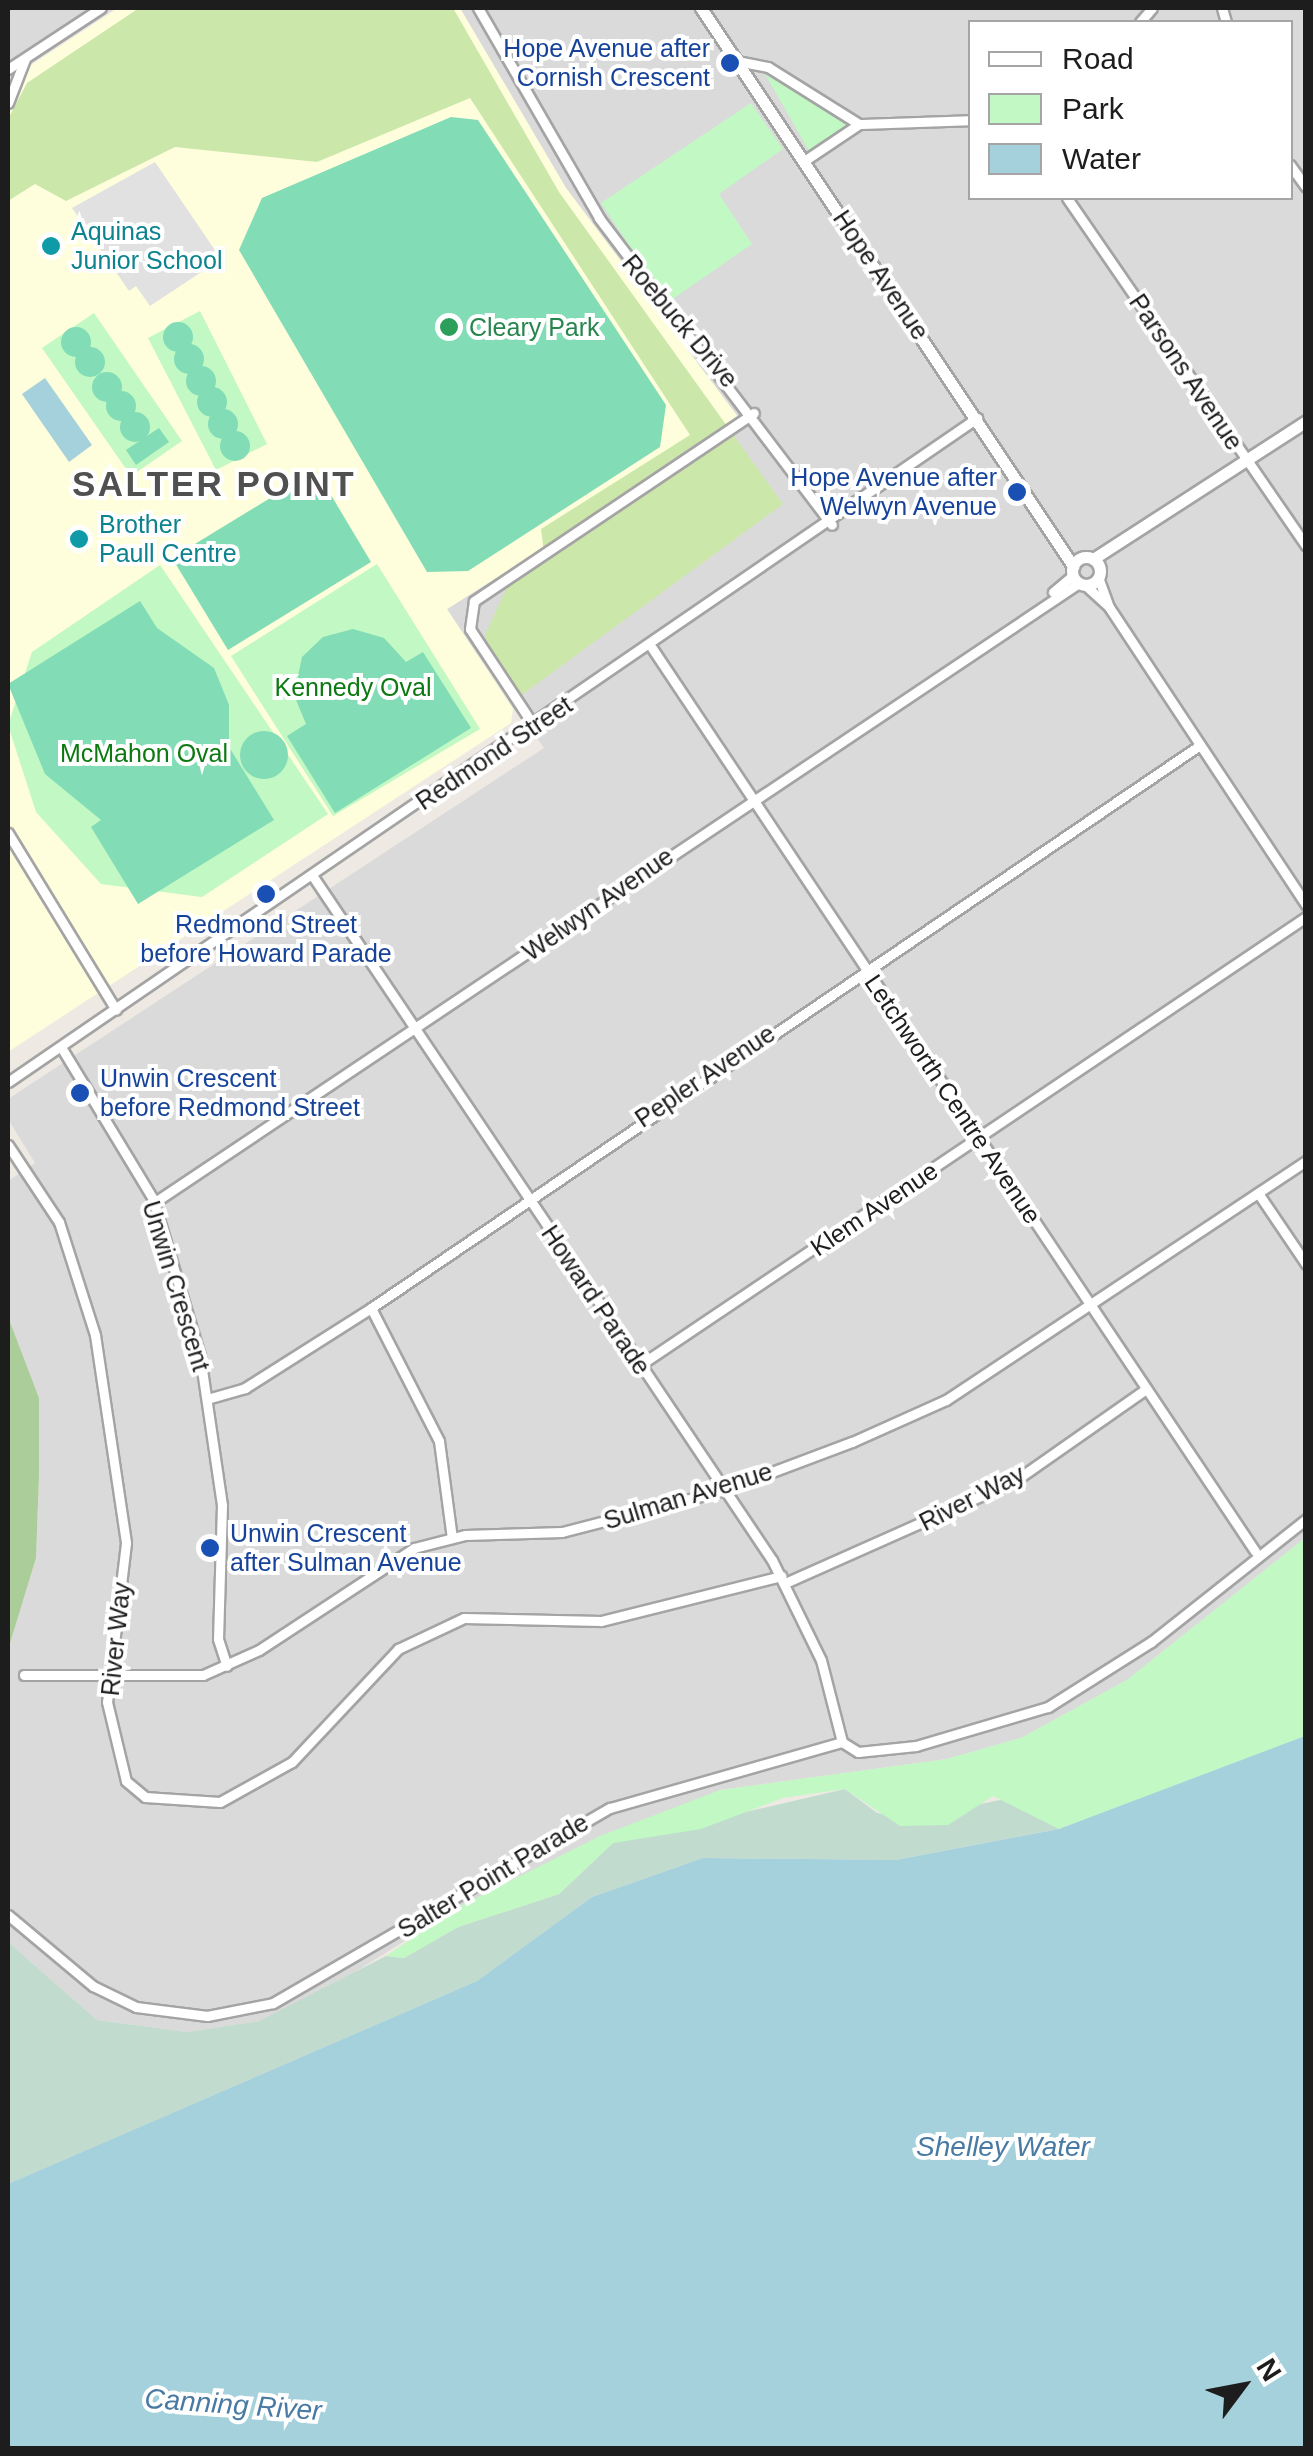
<!DOCTYPE html>
<style>
body{margin:0}
#map{position:relative;width:1313px;height:2456px;overflow:hidden;background:#eeeae3;font-family:Arial,sans-serif}
div>[style]{position:absolute}
[style*='--x']{left:calc(var(--x)*1px);top:calc(var(--y)*1px);width:calc(var(--w)*1px);rotate:calc(var(--a)*1deg)}
.residential>*{inset:0;background:#dbdada}
.education>*{inset:0;background:#fefddc}
.grass>*{inset:0;background:#cbe8aa}
.forest>*{inset:0;background:#aacd99}
.wetland>*{inset:0;background:#c1dcce}
.park>*{inset:0;background:#c1f8c3}
.pitch>*{inset:0;background:#82dcb6}
.round{border-radius:50%}
.parking>*{inset:0;background:#e1e1e1}
.water>*{inset:0;background:#a4d1db}
.roads{filter:drop-shadow(2px 0 #a4a4a4) drop-shadow(-2px 0 #a4a4a4) drop-shadow(0 2px #a4a4a4) drop-shadow(0 -2px #a4a4a4)}
.minor>*{height:9px;margin:-4.5px;padding:0 4.5px;transform-origin:4.5px;border-radius:4.5px;background:#fff}
.tertiary>*{height:11px;margin:-5.5px;padding:0 5.5px;transform-origin:5.5px;border-radius:5.5px;background:#fff}
.tertiary>.ring{margin:-5.5px;padding:0;box-sizing:content-box;background:none;border:11px solid #fff;border-radius:50%}
.dots>*{width:28px;height:28px;translate:-50% -50%;box-sizing:border-box;border:5px solid #fff;border-radius:50%}
span{translate:-50% -50%;white-space:nowrap;text-align:center;line-height:1.15;-webkit-text-stroke:8px #fff;paint-order:stroke}
.transit-label{font-size:25px;color:#164399}
.right{translate:-100% -50%;text-align:right}
.left{translate:0 -50%;text-align:left}
.culture-label{font-size:25px;color:#0d838f}
.street-label{font-size:25px;color:#1d1d1d}
.leisure-label{font-size:25px;color:#27864d}
.park-label{font-size:25px;color:#0d7912}
.water-label{font-size:28px;color:#497aa3;font-style:italic}
.district-label{font-size:35px;color:#505050;font-weight:700;letter-spacing:2.5px}
.frame{position:absolute;inset:0;border:10px solid #1d1d1d;pointer-events:none}
.legend{position:absolute;left:968px;top:20px;width:325px;height:180px;box-sizing:border-box;background:#fff;border:2px solid #a5a5a5;margin:0;padding:12px 18px;list-style:none;font-size:30px;color:#1d1d1d}
.legend li{display:flex;align-items:center;gap:20px;height:50px}
.legend b{width:50px;border:2px solid #a5a5a5}
.north{position:absolute;left:1193px;top:2336px;width:100px;height:100px;-webkit-text-stroke:8px #fff;paint-order:stroke;rotate:58deg;font-size:28px;font-weight:700;line-height:40px;text-align:center;color:#1d1d1d}
.north::after{content:'';display:block;margin:auto;width:35px;height:45px;background:#1d1d1d;clip-path:polygon(50% 0,100% 100%,50% 72%,0 100%)}
</style>
<div id="map">
<div class="residential">
<div style="clip-path:polygon(8px 8px,116px 8px,8px 79px)"></div>
<div style="clip-path:polygon(evenodd,460px 8px,1305px 8px,1305px 1538px,1127px 1680px,1021px 1738px,947px 1759px,720px 1790px,462px 1905px,312px 1999px,259px 2021px,187px 2032px,97px 2020px,8px 1942px,8px 1650px,36px 1558px,39px 1475px,39px 1398px,8px 1318px,8px 1181px,35px 1163px,8px 1119px,8px 1099px,544px 748px,446px 610px,741px 422px,566px 188px,460px 8px,971px 22px,1290px 22px,1290px 198px,971px 198px,971px 22px)"></div>
</div>
<div class="education">
<div style="clip-path:polygon(118px 8px,460px 8px,566px 188px,742px 422px,447px 609px,513px 709px,511px 723px,8px 1052px,8px 80px)"></div>
</div>
<div class="grass">
<div style="clip-path:polygon(139px 8px,453px 8px,559px 192px,783px 504px,512px 702px,489px 668px,485px 635px,507px 587px,544px 553px,541px 529px,690px 435px,470px 98px,317px 162px,175px 147px,66px 201px,35px 184px,8px 201px,8px 119px,27px 83px)"></div>
</div>
<div class="forest">
<div style="clip-path:polygon(8px 1317px,39px 1398px,39px 1475px,36px 1558px,8px 1650px)"></div>
</div>
<div class="wetland">
<div style="clip-path:polygon(845px 1789px,877px 1813px,948px 1825px,967px 1807px,1009px 1798px,1059px 1829px,896px 1860px,703px 1858px,592px 1897px,477px 1981px,8px 2184px,8px 1942px,97px 2020px,187px 2032px,259px 2021px,386px 1956px,404px 1958px,458px 1927px,559px 1894px,613px 1843px)"></div>
</div>
<div class="park">
<div style="clip-path:polygon(765px 74px,848px 125px,809px 151px)"></div>
<div style="clip-path:polygon(751px 103px,783px 149px,719px 194px,752px 244px,667px 303px,601px 203px)"></div>
<div style="clip-path:polygon(200px 311px,267px 444px,216px 470px,148px 338px)"></div>
<div style="clip-path:polygon(94px 313px,182px 441px,131px 476px,42px 348px)"></div>
<div style="clip-path:polygon(377px 564px,480px 729px,333px 816px,231px 656px)"></div>
<div style="clip-path:polygon(160px 565px,328px 814px,202px 897px,101px 884px,36px 812px,8px 725px,32px 652px)"></div>
<div style="clip-path:polygon(1305px 1538px,1305px 1736px,1059px 1829px,993px 1796px,948px 1825px,900px 1826px,845px 1789px,783px 1798px,701px 1829px,613px 1843px,559px 1894px,458px 1927px,404px 1958px,386px 1956px,462px 1905px,600px 1836px,720px 1790px,947px 1759px,1021px 1738px,1127px 1680px)"></div>
</div>
<div class="pitch">
<div style="clip-path:polygon(451px 117px,478px 120px,666px 405px,660px 447px,468px 571px,427px 572px,239px 250px,262px 198px)"></div>
<div class="round" style="left:163px;top:322px;width:30px;height:30px"></div>
<div class="round" style="left:61px;top:327px;width:30px;height:30px"></div>
<div class="round" style="left:174px;top:344px;width:30px;height:30px"></div>
<div class="round" style="left:75px;top:347px;width:30px;height:30px"></div>
<div class="round" style="left:186px;top:366px;width:30px;height:30px"></div>
<div class="round" style="left:92px;top:372px;width:30px;height:30px"></div>
<div class="round" style="left:197px;top:387px;width:30px;height:30px"></div>
<div class="round" style="left:106px;top:391px;width:30px;height:30px"></div>
<div class="round" style="left:208px;top:409px;width:30px;height:30px"></div>
<div class="round" style="left:120px;top:412px;width:30px;height:30px"></div>
<div style="clip-path:polygon(159px 428px,169px 442px,136px 465px,126px 450px)"></div>
<div class="round" style="left:220px;top:431px;width:30px;height:30px"></div>
<div style="clip-path:polygon(316px 470px,371px 562px,228px 650px,172px 558px)"></div>
<div style="clip-path:polygon(140px 601px,157px 628px,214px 668px,229px 705px,229px 747px,274px 820px,138px 904px,91px 827px,101px 820px,45px 774px,8px 684px)"></div>
<div style="clip-path:polygon(353px 629px,384px 638px,406px 662px,423px 652px,471px 728px,335px 813px,287px 736px,306px 724px,294px 695px,302px 657px,323px 637px)"></div>
<div class="round" style="left:240px;top:731px;width:48px;height:48px"></div>
</div>
<div class="parking">
<div style="clip-path:polygon(155px 162px,221px 259px,150px 306px,136px 286px,129px 291px,72px 208px)"></div>
</div>
<div class="water">
<div style="clip-path:polygon(45px 378px,92px 445px,69px 462px,22px 394px)"></div>
<div style="clip-path:polygon(1305px 1736px,1305px 2448px,8px 2448px,8px 2184px,477px 1981px,592px 1897px,703px 1858px,896px 1860px,1059px 1829px)"></div>
</div>
<div class="roads">
<div class="minor">
<div style="--x:478;--y:8;--w:242;--a:60"></div>
<div style="--x:599;--y:218;--w:385;--a:52.8"></div>
<div style="--x:1222;--y:8;--w:15;--a:74"></div>
<div style="--x:1140;--y:22;--w:18;--a:-49"></div>
<div style="--x:737;--y:61;--w:32;--a:11"></div>
<div style="--x:768;--y:67;--w:107;--a:32.1"></div>
<div style="--x:8;--y:69;--w:111;--a:-33.3"></div>
<div style="--x:8;--y:103;--w:47;--a:-68.9"></div>
<div style="--x:804;--y:161;--w:66;--a:-33.9"></div>
<div style="--x:859;--y:124;--w:112;--a:-2"></div>
<div style="--x:1290;--y:165;--w:27;--a:54"></div>
<div style="--x:1067;--y:198;--w:422;--a:55.5"></div>
<div style="--x:1098;--y:577;--w:32;--a:70"></div>
<div style="--x:1109;--y:607;--w:357;--a:56.5"></div>
<div style="--x:1085;--y:585;--w:30;--a:42"></div>
<div style="--x:1053;--y:592;--w:26;--a:-40"></div>
<div style="--x:652;--y:648;--w:1086;--a:56.27"></div>
<div style="--x:534;--y:726;--w:116;--a:-123.4"></div>
<div style="--x:470;--y:629;--w:28;--a:-82"></div>
<div style="--x:474;--y:601;--w:337;--a:-33.9"></div>
<div style="--x:8;--y:833;--w:207;--a:58.6"></div>
<div style="--x:312;--y:875;--w:825;--a:56.12"></div>
<div style="--x:772;--y:1560;--w:111;--a:63.9"></div>
<div style="--x:821;--y:1660;--w:85;--a:75.6"></div>
<div style="--x:61;--y:1047;--w:178;--a:58.8"></div>
<div style="--x:153;--y:1199;--w:164;--a:73.3"></div>
<div style="--x:200;--y:1356;--w:151;--a:81.6"></div>
<div style="--x:222;--y:1505;--w:134;--a:91.7"></div>
<div style="--x:218;--y:1639;--w:28;--a:72"></div>
<div style="--x:8;--y:1082;--w:1175;--a:-34.42"></div>
<div style="--x:8;--y:1145;--w:92;--a:56.5"></div>
<div style="--x:59;--y:1222;--w:119;--a:72.3"></div>
<div style="--x:95;--y:1335;--w:210;--a:81.5"></div>
<div style="--x:126;--y:1543;--w:160;--a:96.8"></div>
<div style="--x:107;--y:1702;--w:81;--a:76.5"></div>
<div style="--x:126;--y:1781;--w:25;--a:40"></div>
<div style="--x:145;--y:1797;--w:75;--a:3.8"></div>
<div style="--x:220;--y:1802;--w:82;--a:-29.1"></div>
<div style="--x:292;--y:1762;--w:155;--a:-46.8"></div>
<div style="--x:398;--y:1649;--w:73;--a:-25.2"></div>
<div style="--x:464;--y:1618;--w:137;--a:1.3"></div>
<div style="--x:601;--y:1621;--w:186;--a:-14"></div>
<div style="--x:1258;--y:1193;--w:86;--a:55.9"></div>
<div style="--x:155;--y:1202;--w:1112;--a:-33.82"></div>
<div style="--x:371;--y:1308;--w:149;--a:62.9"></div>
<div style="--x:439;--y:1441;--w:98;--a:82.4"></div>
<div style="--x:640;--y:1365;--w:803;--a:-33.93"></div>
<div style="--x:207;--y:1399;--w:40;--a:-16"></div>
<div style="--x:245;--y:1388;--w:149;--a:-32.4"></div>
<div style="--x:371;--y:1308;--w:1002;--a:-34.18"></div>
<div style="--x:785;--y:1583;--w:253;--a:-24"></div>
<div style="--x:1016;--y:1480;--w:159;--a:-35"></div>
<div style="--x:24;--y:1675;--w:179;--a:0"></div>
<div style="--x:203;--y:1675;--w:61;--a:-24.1"></div>
<div style="--x:259;--y:1650;--w:186;--a:-33.3"></div>
<div style="--x:414;--y:1548;--w:53;--a:-14.3"></div>
<div style="--x:465;--y:1535;--w:97;--a:-1.8"></div>
<div style="--x:562;--y:1532;--w:167;--a:-14.5"></div>
<div style="--x:724;--y:1490;--w:137;--a:-20.6"></div>
<div style="--x:852;--y:1442;--w:103;--a:-24.1"></div>
<div style="--x:946;--y:1400;--w:432;--a:-33.6"></div>
<div style="--x:8;--y:1915;--w:111;--a:39.9"></div>
<div style="--x:93;--y:1986;--w:48;--a:26"></div>
<div style="--x:136;--y:2007;--w:72;--a:7.2"></div>
<div style="--x:207;--y:2016;--w:67;--a:-11.1"></div>
<div style="--x:273;--y:2003;--w:389;--a:-30.1"></div>
<div style="--x:610;--y:1808;--w:241;--a:-15.9"></div>
<div style="--x:842;--y:1742;--w:19;--a:32"></div>
<div style="--x:858;--y:1752;--w:58;--a:-5.9"></div>
<div style="--x:916;--y:1746;--w:138;--a:-16.5"></div>
<div style="--x:1048;--y:1707;--w:122;--a:-32.3"></div>
<div style="--x:1151;--y:1642;--w:198;--a:-38.4"></div>
</div>
<div class="tertiary">
<div style="--x:701;--y:8;--w:671;--a:56.31"></div>
<div class="ring" style="left:1072px;top:557px;width:17px;height:17px"></div>
<div style="--x:1093;--y:559;--w:254;--a:-32.9"></div>
</div>
</div>
<div class="dots">
<div style="left:730px;top:63px;background:#1a4fb4"></div>
<div style="left:51px;top:246px;background:#0f9aa8"></div>
<div style="left:449px;top:327px;background:#2e9e5b"></div>
<div style="left:1017px;top:492px;background:#1a4fb4"></div>
<div style="left:79px;top:539px;background:#0f9aa8"></div>
<div style="left:266px;top:894px;background:#1a4fb4"></div>
<div style="left:80px;top:1093px;background:#1a4fb4"></div>
<div style="left:210px;top:1548px;background:#1a4fb4"></div>
</div>
<div class="transit-label">
<span class="right" style="left:710px;top:63px">Hope Avenue after<br>Cornish Crescent</span>
<span class="right" style="left:997px;top:492px">Hope Avenue after<br>Welwyn Avenue</span>
<span style="left:266px;top:939px">Redmond Street<br>before Howard Parade</span>
<span class="left" style="left:100px;top:1093px">Unwin Crescent<br>before Redmond Street</span>
<span class="left" style="left:230px;top:1548px">Unwin Crescent<br>after Sulman Avenue</span>
</div>
<div class="culture-label">
<span class="left" style="left:71px;top:246px">Aquinas<br>Junior School</span>
<span class="left" style="left:99px;top:539px">Brother<br>Paull Centre</span>
</div>
<div class="street-label">
<span style="left:881px;top:275px;rotate:56deg">Hope Avenue</span>
<span style="left:680px;top:321px;rotate:50deg">Roebuck Drive</span>
<span style="left:1186px;top:372px;rotate:56deg">Parsons Avenue</span>
<span style="left:494px;top:753px;rotate:-34deg">Redmond Street</span>
<span style="left:598px;top:904px;rotate:-35deg">Welwyn Avenue</span>
<span style="left:705px;top:1076px;rotate:-34deg">Pepler Avenue</span>
<span style="left:953px;top:1099px;rotate:56deg">Letchworth Centre Avenue</span>
<span style="left:874px;top:1209px;rotate:-34deg">Klem Avenue</span>
<span style="left:176px;top:1286px;rotate:73deg">Unwin Crescent</span>
<span style="left:596px;top:1300px;rotate:56deg">Howard Parade</span>
<span style="left:688px;top:1496px;rotate:-17deg">Sulman Avenue</span>
<span style="left:972px;top:1498px;rotate:-27deg">River Way</span>
<span style="left:116px;top:1639px;rotate:-84deg">River Way</span>
<span style="left:493px;top:1876px;rotate:-31deg">Salter Point Parade</span>
</div>
<div class="leisure-label">
<span class="left" style="left:469px;top:327px">Cleary Park</span>
</div>
<div class="park-label">
<span style="left:353px;top:687px">Kennedy Oval</span>
<span style="left:144px;top:753px">McMahon Oval</span>
</div>
<div class="water-label">
<span style="left:1003px;top:2147px">Shelley Water</span>
<span style="left:233px;top:2405px;rotate:4deg">Canning River</span>
</div>
<div class="district-label">
<span style="left:214px;top:484px">SALTER POINT</span>
</div>
<div class="frame"></div>
<ul class="legend">
<li><b style="height:12px;background:#fff"></b>Road</li>
<li><b style="height:28px;background:#c1f8c3"></b>Park</li>
<li><b style="height:28px;background:#a4d1db"></b>Water</li>
</ul>
<div class="north">N</div>
</div>
